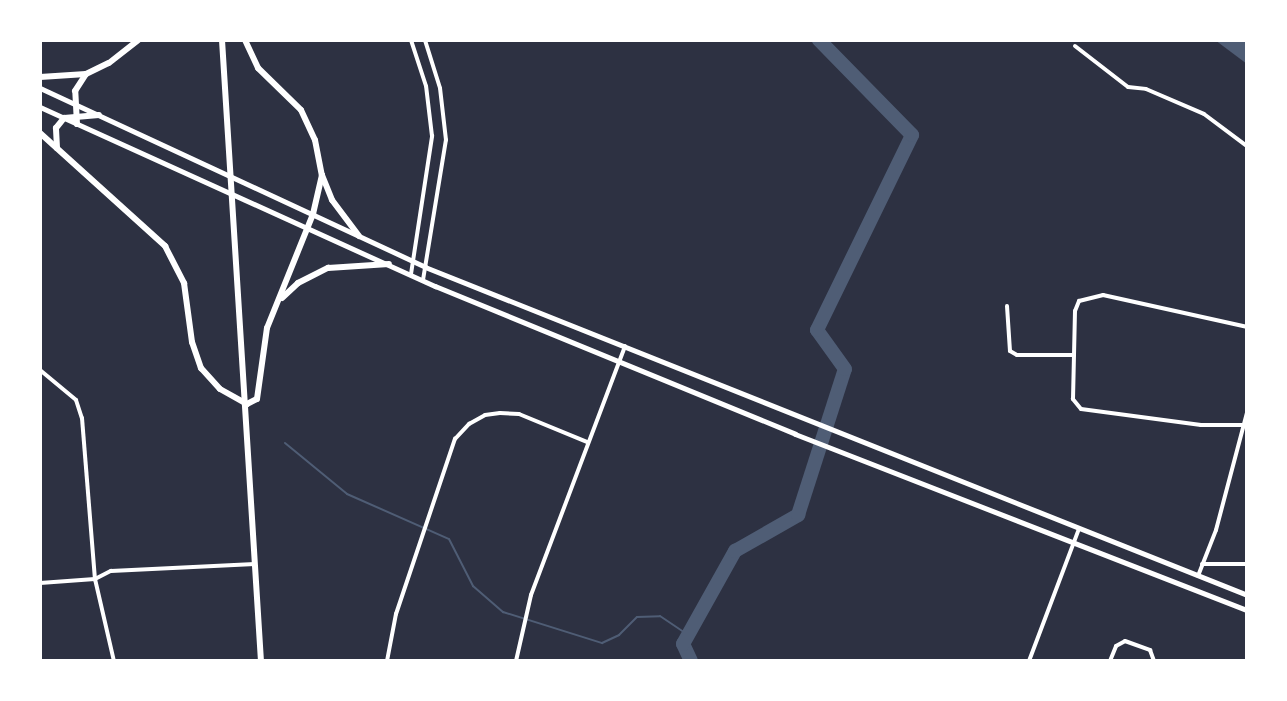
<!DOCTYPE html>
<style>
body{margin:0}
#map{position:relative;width:1287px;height:701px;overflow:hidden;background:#2d3142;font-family:"Libre Baskerville",serif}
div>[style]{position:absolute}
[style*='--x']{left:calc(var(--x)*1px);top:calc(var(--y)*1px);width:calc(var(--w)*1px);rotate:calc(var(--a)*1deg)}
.water>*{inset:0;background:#4f5d75}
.stream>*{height:2px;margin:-1px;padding:0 1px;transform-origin:1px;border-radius:1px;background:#4f5d75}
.river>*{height:14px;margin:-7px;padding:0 7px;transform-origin:7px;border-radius:7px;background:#4f5d75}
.minor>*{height:4px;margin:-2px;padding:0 2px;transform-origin:2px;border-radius:2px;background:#fff}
.tertiary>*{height:4px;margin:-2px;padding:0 2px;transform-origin:2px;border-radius:2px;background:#fff}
.secondary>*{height:5px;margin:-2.5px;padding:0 2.5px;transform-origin:2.5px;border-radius:2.5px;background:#fff}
.primary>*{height:6px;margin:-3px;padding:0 3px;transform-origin:3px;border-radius:3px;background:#fff}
span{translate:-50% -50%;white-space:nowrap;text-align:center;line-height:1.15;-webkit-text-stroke:6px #fff;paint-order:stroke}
.frame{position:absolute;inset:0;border:42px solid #fff;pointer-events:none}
</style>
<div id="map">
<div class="water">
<div style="clip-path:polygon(1215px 40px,1247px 40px,1247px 64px)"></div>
</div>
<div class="stream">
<div style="--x:285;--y:443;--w:80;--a:39.4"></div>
<div style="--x:347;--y:494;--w:111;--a:23.8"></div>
<div style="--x:449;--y:539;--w:53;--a:62.9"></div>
<div style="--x:473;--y:586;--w:40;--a:41"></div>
<div style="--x:503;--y:612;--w:104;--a:17.4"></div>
<div style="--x:602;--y:643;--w:19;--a:-25"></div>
<div style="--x:619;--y:635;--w:25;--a:-45"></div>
<div style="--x:637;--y:617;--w:23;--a:-2"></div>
<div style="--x:660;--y:616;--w:34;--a:34"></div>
</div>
<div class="river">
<div style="--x:691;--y:661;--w:19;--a:-115"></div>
<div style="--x:683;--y:644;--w:107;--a:-60.8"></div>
<div style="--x:735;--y:551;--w:73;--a:-29.7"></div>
<div style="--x:798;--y:515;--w:153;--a:-72.2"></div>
<div style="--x:845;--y:369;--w:48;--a:-125.7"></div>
<div style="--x:817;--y:330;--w:217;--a:-64"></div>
<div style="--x:912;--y:135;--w:133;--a:-134.4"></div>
</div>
<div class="minor">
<div style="--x:1075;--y:46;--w:67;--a:37.7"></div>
<div style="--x:1128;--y:87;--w:18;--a:6"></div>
<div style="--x:1146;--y:89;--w:63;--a:23.3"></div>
<div style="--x:1204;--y:114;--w:54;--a:36.7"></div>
<div style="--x:1007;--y:306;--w:45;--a:86.2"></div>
<div style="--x:1010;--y:351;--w:8;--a:30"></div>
<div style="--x:1017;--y:355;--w:57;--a:0"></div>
<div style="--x:40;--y:370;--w:47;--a:39.8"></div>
<div style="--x:76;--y:400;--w:19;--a:72"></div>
<div style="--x:82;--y:418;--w:162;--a:85.4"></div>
<div style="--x:95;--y:579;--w:84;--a:77"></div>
<div style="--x:1244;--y:425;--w:43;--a:180"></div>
<div style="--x:1201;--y:425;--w:121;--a:-172.4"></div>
<div style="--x:1081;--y:409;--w:13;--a:-129"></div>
<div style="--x:1073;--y:399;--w:88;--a:-88.7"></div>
<div style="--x:1075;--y:311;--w:11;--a:-68"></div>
<div style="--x:1079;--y:301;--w:25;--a:-14"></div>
<div style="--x:1103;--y:295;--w:148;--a:12.5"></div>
<div style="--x:1202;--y:564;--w:45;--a:0"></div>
<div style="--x:1198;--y:576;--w:49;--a:-68.6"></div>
<div style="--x:1216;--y:530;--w:121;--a:-75.2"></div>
<div style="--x:40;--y:583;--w:55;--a:-4.2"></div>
<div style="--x:95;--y:579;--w:18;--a:-27"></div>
<div style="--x:111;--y:571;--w:144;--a:-2.8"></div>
<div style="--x:387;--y:661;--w:48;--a:-79.2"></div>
<div style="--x:396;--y:614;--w:185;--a:-71.4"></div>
<div style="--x:455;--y:439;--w:21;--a:-47"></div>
<div style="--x:469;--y:424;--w:18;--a:-29"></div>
<div style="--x:485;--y:415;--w:15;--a:-8"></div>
<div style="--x:500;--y:413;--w:19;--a:3"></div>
<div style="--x:519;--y:414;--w:74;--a:22.4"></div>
<div style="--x:516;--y:661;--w:68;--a:-77.2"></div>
<div style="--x:531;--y:595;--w:266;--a:-69.3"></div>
<div style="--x:1029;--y:661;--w:141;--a:-69.3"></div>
<div style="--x:1110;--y:661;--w:16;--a:-68"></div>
<div style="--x:1116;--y:646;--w:10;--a:-29"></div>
<div style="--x:1125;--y:641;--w:27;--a:20"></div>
<div style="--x:1150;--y:650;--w:12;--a:70"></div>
</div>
<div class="tertiary">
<div style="--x:411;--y:274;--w:140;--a:-81.3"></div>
<div style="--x:432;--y:136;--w:50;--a:-96.8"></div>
<div style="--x:426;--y:86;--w:48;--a:-108.1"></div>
<div style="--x:423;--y:280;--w:142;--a:-80.7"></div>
<div style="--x:446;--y:140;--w:52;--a:-96.6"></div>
<div style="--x:440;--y:88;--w:50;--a:-107.4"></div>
</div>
<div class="secondary">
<div style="--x:40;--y:88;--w:425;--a:24.9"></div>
<div style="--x:425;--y:267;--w:885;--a:21.75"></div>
<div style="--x:40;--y:107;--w:434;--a:24.4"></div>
<div style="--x:435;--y:286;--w:389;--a:22.3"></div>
<div style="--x:795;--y:434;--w:485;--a:21.3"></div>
</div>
<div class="primary">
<div style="--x:222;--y:40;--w:622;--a:86.41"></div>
<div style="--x:245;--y:40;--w:31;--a:65"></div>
<div style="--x:258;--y:68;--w:60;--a:44.3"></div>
<div style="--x:301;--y:110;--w:33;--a:65"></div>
<div style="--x:315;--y:140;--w:36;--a:79"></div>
<div style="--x:322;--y:175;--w:27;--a:68"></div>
<div style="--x:332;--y:200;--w:45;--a:53.1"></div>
<div style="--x:40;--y:77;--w:46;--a:-3.7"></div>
<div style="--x:86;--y:74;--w:25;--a:-26"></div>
<div style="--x:109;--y:63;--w:37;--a:-38"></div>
<div style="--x:77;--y:124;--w:33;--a:-93"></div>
<div style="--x:75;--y:91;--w:20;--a:-57"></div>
<div style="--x:40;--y:133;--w:169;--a:42.1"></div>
<div style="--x:165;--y:246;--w:42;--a:62.8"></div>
<div style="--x:184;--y:283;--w:60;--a:82.3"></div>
<div style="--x:192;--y:342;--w:28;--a:71"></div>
<div style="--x:201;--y:368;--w:28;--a:48"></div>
<div style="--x:220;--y:389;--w:31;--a:29"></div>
<div style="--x:247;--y:404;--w:11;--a:-27"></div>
<div style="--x:257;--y:399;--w:72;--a:-82"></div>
<div style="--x:267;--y:328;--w:123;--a:-68"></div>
<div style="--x:313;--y:214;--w:40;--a:-77"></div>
<div style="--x:57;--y:148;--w:20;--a:-93"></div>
<div style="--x:56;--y:128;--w:13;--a:-51"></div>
<div style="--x:64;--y:118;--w:35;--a:-5"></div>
<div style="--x:282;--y:298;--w:22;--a:-43"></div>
<div style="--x:298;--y:283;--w:34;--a:-27"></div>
<div style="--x:328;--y:268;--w:61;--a:-3.8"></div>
</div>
<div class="frame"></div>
</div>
